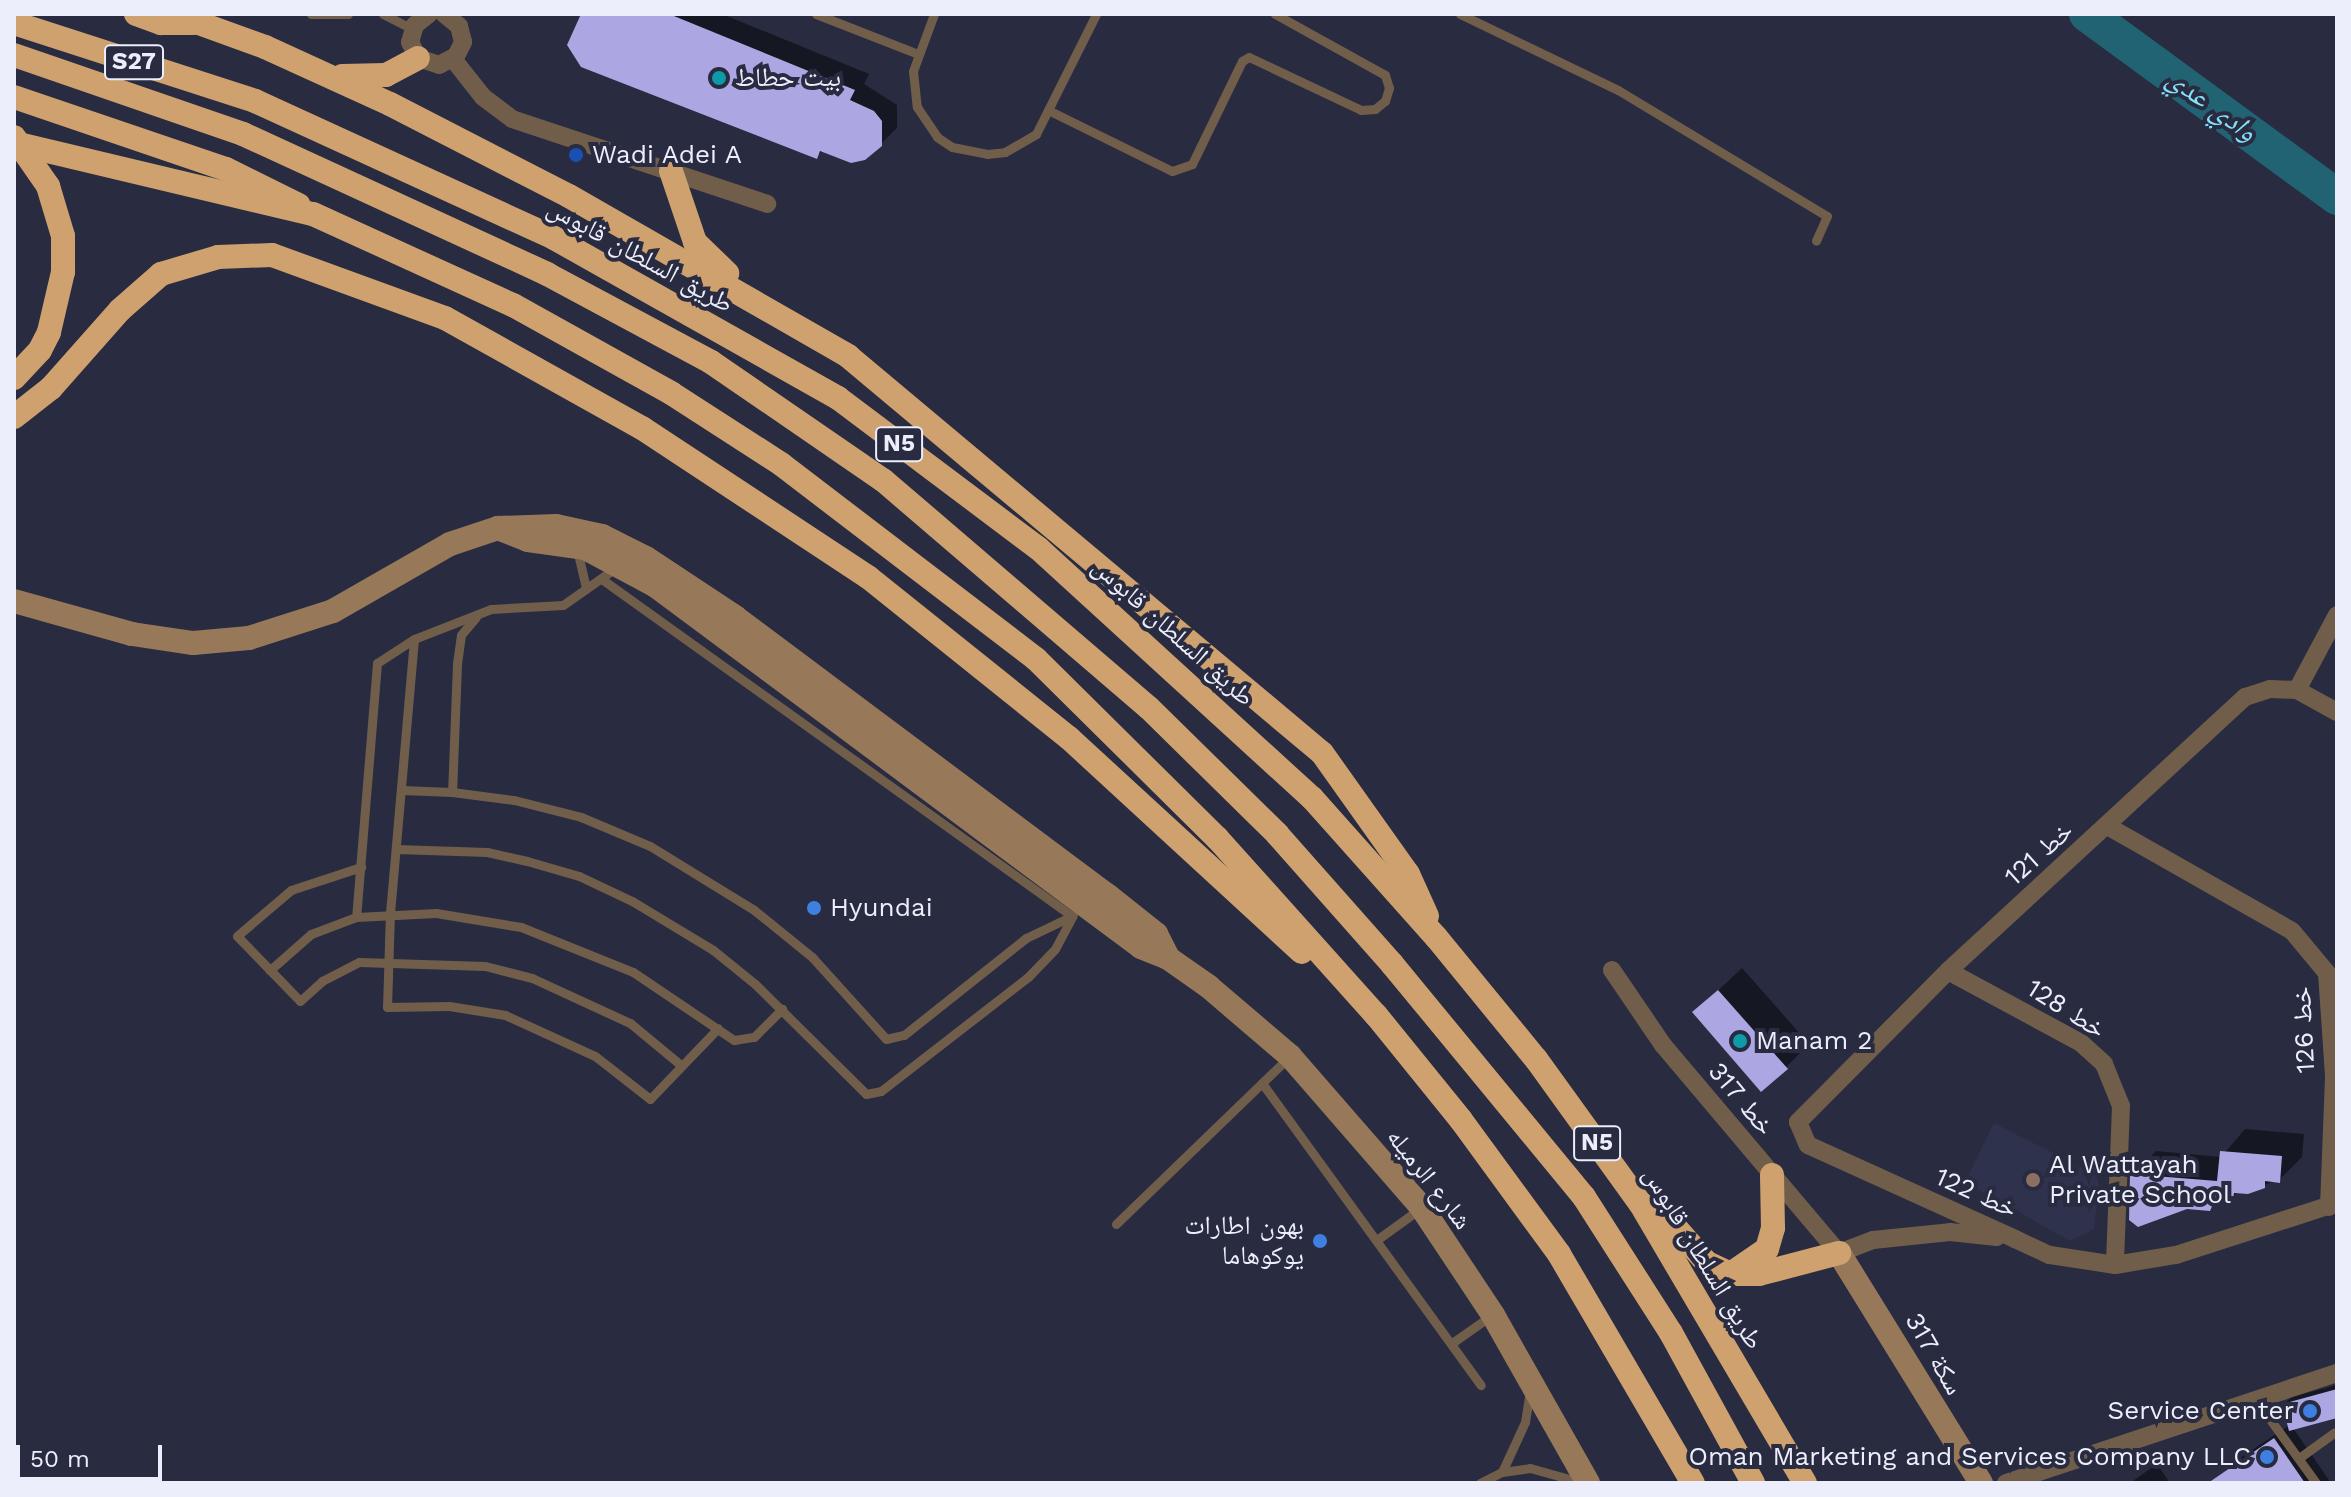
<!DOCTYPE html>
<meta charset="utf-8">
<style>
body{margin:0}
#map{position:relative;width:2351px;height:1497px;overflow:hidden;background:#292b40;font-family:"Work Sans","Noto Naskh Arabic",sans-serif}
div>[style]{position:absolute}
[style*='--x']{left:calc(var(--x)*1px);top:calc(var(--y)*1px);width:calc(var(--w)*1px);rotate:calc(var(--a)*1deg)}
.built>*{inset:0;background:#2f324d}
.shadow>*{inset:0;background:#0007}
.river>*{height:36px;margin:-18px;padding:0 18px;transform-origin:18px;border-radius:18px;background:#216372}
.building>*{inset:0;background:#aca7e3}
.lane>*{height:9px;margin:-4.5px;padding:0 4.5px;transform-origin:4.5px;border-radius:4.5px;background:#715e4a}
.street>*{height:18px;margin:-9px;padding:0 9px;transform-origin:9px;border-radius:9px;background:#715e4a}
.secondary>*{height:24px;margin:-12px;padding:0 12px;transform-origin:12px;border-radius:12px;background:#977959}
.highway>*{height:24px;margin:-12px;padding:0 12px;transform-origin:12px;border-radius:12px;background:#cea16e}
.highway-bridge>*{height:24px;margin:-12px;padding:0 12px;transform-origin:12px;border-radius:12px;background:#cea16e}
.dots>*{width:22px;height:22px;translate:-50% -50%;box-sizing:border-box;border:4px solid #292b40;border-radius:50%}
span{translate:-50% -50%;white-space:nowrap;text-align:center;line-height:1.15;-webkit-text-stroke:8px #292b40;paint-order:stroke}
.shield-label span{padding:2px 6px;background:#292b40;border:2px solid;border-radius:6px;-webkit-text-stroke-width:0}
.shield-label{font-size:24px;color:#eceefc;font-weight:700}
.poi-label{font-size:26px;color:#eceefc}
.left{translate:0 -50%;text-align:left}
.right{translate:-100% -50%;text-align:right}
.street-label{font-size:26px;color:#eceefc}
.water-label{font-size:28px;color:#84dff7;font-style:italic}
.frame{position:absolute;inset:0;border:16px solid #eceefc;pointer-events:none}
.scale{position:absolute;left:16px;top:1445px;width:146px;height:36px;box-sizing:border-box;border:4px solid #eceefc;border-top:0;padding-left:10px;font-size:24px;line-height:28px;white-space:nowrap;color:#eceefc;-webkit-text-stroke:6px #292b40;paint-order:stroke}
</style>
<div id="map">
<div class="built">
<div style="clip-path:polygon(1994px 1123px,2100px 1177px,2094px 1229px,2070px 1241px,1965px 1182px)"></div>
</div>
<div class="shadow">
<div style="clip-path:polygon(583px 14px,722px 14px,869px 74px,864px 84px,897px 105px,897px 128px,881px 144px,823px 150px,816px 157px,582px 65px,569px 45px)"></div>
<div style="clip-path:polygon(1742px 968px,1809px 1044px,1786px 1067px,1694px 1013px)"></div>
<div style="clip-path:polygon(2245px 1129px,2304px 1134px,2302px 1157px,2279px 1180px,2218px 1200px,2209px 1209px,2132px 1174px,2156px 1151px,2221px 1157px)"></div>
<div style="clip-path:polygon(2337px 1385px,2337px 1416px,2293px 1428px,2331px 1483px,2227px 1483px,2222px 1476px,2237px 1460px,2290px 1425px,2284px 1404px,2292px 1397px)"></div>
<div style="clip-path:polygon(2157px 1464px,2170px 1483px,2130px 1483px)"></div>
</div>
<div class="river">
<div style="--x:2087;--y:14;--w:310;--a:36.2"></div>
</div>
<div class="building">
<div style="clip-path:polygon(581px 14px,669px 14px,855px 90px,850px 100px,874px 111px,882px 121px,882px 146px,865px 160px,851px 163px,820px 151px,817px 159px,581px 67px,567px 45px)"></div>
<div style="clip-path:polygon(1718px 990px,1788px 1069px,1761px 1092px,1692px 1012px)"></div>
<div style="clip-path:polygon(2220px 1151px,2282px 1156px,2280px 1183px,2265px 1181px,2265px 1188px,2248px 1194px,2234px 1193px,2233px 1201px,2215px 1199px,2210px 1211px,2187px 1209px,2138px 1227px,2129px 1220px,2130px 1174px,2217px 1181px)"></div>
<div style="clip-path:polygon(2337px 1389px,2337px 1418px,2289px 1431px,2282px 1404px)"></div>
<div style="clip-path:polygon(2274px 1438px,2305px 1483px,2208px 1483px)"></div>
</div>
<div class="lane">
<div style="--x:311;--y:14;--w:37;--a:0"></div>
<div style="--x:383;--y:14;--w:33;--a:27"></div>
<div style="--x:816;--y:14;--w:110;--a:21.4"></div>
<div style="--x:934;--y:14;--w:61;--a:110.2"></div>
<div style="--x:913;--y:71;--w:36;--a:84"></div>
<div style="--x:917;--y:107;--w:36;--a:56"></div>
<div style="--x:937;--y:137;--w:18;--a:34"></div>
<div style="--x:952;--y:147;--w:36;--a:11"></div>
<div style="--x:987;--y:154;--w:18;--a:-6"></div>
<div style="--x:1005;--y:152;--w:36;--a:-30"></div>
<div style="--x:1036;--y:134;--w:134;--a:-63.4"></div>
<div style="--x:1460;--y:14;--w:175;--a:25.7"></div>
<div style="--x:1618;--y:90;--w:244;--a:31.1"></div>
<div style="--x:1827;--y:216;--w:27;--a:114"></div>
<div style="--x:1048;--y:110;--w:138;--a:26.2"></div>
<div style="--x:1172;--y:171;--w:21;--a:-19"></div>
<div style="--x:1192;--y:164;--w:114;--a:-64.1"></div>
<div style="--x:1242;--y:61;--w:8;--a:-30"></div>
<div style="--x:1249;--y:57;--w:124;--a:25.3"></div>
<div style="--x:1361;--y:110;--w:14;--a:-4"></div>
<div style="--x:1375;--y:109;--w:13;--a:-39"></div>
<div style="--x:1385;--y:101;--w:14;--a:-73"></div>
<div style="--x:1389;--y:88;--w:14;--a:-107"></div>
<div style="--x:1385;--y:75;--w:126;--a:-151"></div>
<div style="--x:577;--y:549;--w:40;--a:77"></div>
<div style="--x:617;--y:567;--w:66;--a:144.9"></div>
<div style="--x:563;--y:605;--w:72;--a:176.8"></div>
<div style="--x:491;--y:609;--w:83;--a:158.7"></div>
<div style="--x:414;--y:639;--w:274;--a:95"></div>
<div style="--x:390;--y:912;--w:95;--a:91.8"></div>
<div style="--x:387;--y:1007;--w:62;--a:-0.9"></div>
<div style="--x:449;--y:1006;--w:57;--a:9.1"></div>
<div style="--x:505;--y:1015;--w:99;--a:24.5"></div>
<div style="--x:595;--y:1056;--w:70;--a:38"></div>
<div style="--x:650;--y:1099;--w:98;--a:-46.2"></div>
<div style="--x:603;--y:580;--w:577;--a:35.62"></div>
<div style="--x:476;--y:617;--w:23;--a:130"></div>
<div style="--x:461;--y:635;--w:29;--a:98"></div>
<div style="--x:457;--y:664;--w:128;--a:92.2"></div>
<div style="--x:452;--y:792;--w:63;--a:7.4"></div>
<div style="--x:514;--y:800;--w:69;--a:14.2"></div>
<div style="--x:581;--y:817;--w:75;--a:22.8"></div>
<div style="--x:650;--y:846;--w:122;--a:31.6"></div>
<div style="--x:754;--y:910;--w:75;--a:39"></div>
<div style="--x:812;--y:957;--w:110;--a:47.9"></div>
<div style="--x:886;--y:1039;--w:18;--a:-13"></div>
<div style="--x:904;--y:1035;--w:156;--a:-38.5"></div>
<div style="--x:1026;--y:938;--w:51;--a:-25.6"></div>
<div style="--x:414;--y:639;--w:44;--a:147"></div>
<div style="--x:377;--y:663;--w:255;--a:94.7"></div>
<div style="--x:356;--y:917;--w:80;--a:-2.9"></div>
<div style="--x:436;--y:913;--w:86;--a:9.4"></div>
<div style="--x:521;--y:927;--w:121;--a:21.9"></div>
<div style="--x:633;--y:972;--w:122;--a:34"></div>
<div style="--x:734;--y:1040;--w:20;--a:-9"></div>
<div style="--x:754;--y:1037;--w:40;--a:-45"></div>
<div style="--x:401;--y:790;--w:51;--a:2.2"></div>
<div style="--x:396;--y:849;--w:91;--a:1.9"></div>
<div style="--x:487;--y:852;--w:41;--a:12.7"></div>
<div style="--x:527;--y:861;--w:54;--a:16.1"></div>
<div style="--x:579;--y:876;--w:59;--a:25.3"></div>
<div style="--x:632;--y:901;--w:95;--a:31.2"></div>
<div style="--x:713;--y:950;--w:54;--a:39"></div>
<div style="--x:755;--y:984;--w:156;--a:44.7"></div>
<div style="--x:866;--y:1094;--w:15;--a:-11"></div>
<div style="--x:881;--y:1091;--w:187;--a:-37.8"></div>
<div style="--x:1029;--y:976;--w:37;--a:-46"></div>
<div style="--x:1055;--y:949;--w:38;--a:-62"></div>
<div style="--x:356;--y:917;--w:48;--a:159.3"></div>
<div style="--x:311;--y:934;--w:55;--a:138.7"></div>
<div style="--x:270;--y:970;--w:43;--a:45.9"></div>
<div style="--x:300;--y:1001;--w:30;--a:-42"></div>
<div style="--x:322;--y:981;--w:42;--a:-27.2"></div>
<div style="--x:359;--y:962;--w:126;--a:1.8"></div>
<div style="--x:485;--y:966;--w:49;--a:14.3"></div>
<div style="--x:532;--y:978;--w:108;--a:24.7"></div>
<div style="--x:630;--y:1023;--w:67;--a:39.6"></div>
<div style="--x:270;--y:970;--w:47;--a:-134.1"></div>
<div style="--x:237;--y:936;--w:71;--a:-40.4"></div>
<div style="--x:291;--y:890;--w:74;--a:-18.2"></div>
<div style="--x:1262;--y:1083;--w:373;--a:54.1"></div>
<div style="--x:1116;--y:1224;--w:239;--a:-44"></div>
<div style="--x:1378;--y:1239;--w:53;--a:-35.8"></div>
<div style="--x:1452;--y:1343;--w:49;--a:-35"></div>
<div style="--x:2256;--y:1400;--w:102;--a:54.1"></div>
<div style="--x:2299;--y:1458;--w:44;--a:-35.8"></div>
<div style="--x:1502;--y:1472;--w:55;--a:-65.3"></div>
<div style="--x:1525;--y:1422;--w:30;--a:-81"></div>
<div style="--x:1480;--y:1483;--w:25;--a:-27"></div>
<div style="--x:1502;--y:1472;--w:28;--a:-8"></div>
<div style="--x:1530;--y:1468;--w:52;--a:15.6"></div>
</div>
<div class="street">
<div style="--x:429;--y:14;--w:18;--a:142"></div>
<div style="--x:415;--y:25;--w:18;--a:106"></div>
<div style="--x:410;--y:42;--w:18;--a:63"></div>
<div style="--x:418;--y:58;--w:22;--a:18"></div>
<div style="--x:439;--y:65;--w:19;--a:-28"></div>
<div style="--x:456;--y:56;--w:16;--a:-63"></div>
<div style="--x:463;--y:42;--w:16;--a:-104"></div>
<div style="--x:459;--y:26;--w:19;--a:-141"></div>
<div style="--x:453;--y:59;--w:48;--a:51.7"></div>
<div style="--x:483;--y:97;--w:36;--a:37"></div>
<div style="--x:512;--y:119;--w:269;--a:18.4"></div>
<div style="--x:2297;--y:690;--w:85;--a:-61.9"></div>
<div style="--x:2337;--y:712;--w:46;--a:-151.2"></div>
<div style="--x:2297;--y:690;--w:27;--a:-178"></div>
<div style="--x:2270;--y:689;--w:26;--a:162"></div>
<div style="--x:2245;--y:697;--w:404;--a:137.3"></div>
<div style="--x:1948;--y:971;--w:213;--a:134.8"></div>
<div style="--x:1798;--y:1122;--w:25;--a:67"></div>
<div style="--x:1808;--y:1145;--w:227;--a:24.4"></div>
<div style="--x:2015;--y:1239;--w:38;--a:25"></div>
<div style="--x:2050;--y:1255;--w:66;--a:8.7"></div>
<div style="--x:2115;--y:1265;--w:62;--a:-9.3"></div>
<div style="--x:2176;--y:1255;--w:169;--a:-17.9"></div>
<div style="--x:2109;--y:827;--w:210;--a:29.6"></div>
<div style="--x:2292;--y:931;--w:55;--a:50.2"></div>
<div style="--x:2327;--y:973;--w:104;--a:86.1"></div>
<div style="--x:2334;--y:1077;--w:130;--a:92.2"></div>
<div style="--x:1612;--y:970;--w:91;--a:55.8"></div>
<div style="--x:1663;--y:1045;--w:272;--a:49.8"></div>
<div style="--x:1839;--y:1253;--w:36;--a:-21"></div>
<div style="--x:1873;--y:1240;--w:77;--a:-5.9"></div>
<div style="--x:1950;--y:1232;--w:47;--a:6.1"></div>
<div style="--x:1948;--y:971;--w:151;--a:28.4"></div>
<div style="--x:2081;--y:1043;--w:31;--a:42"></div>
<div style="--x:2104;--y:1064;--w:45;--a:68"></div>
<div style="--x:2121;--y:1106;--w:159;--a:92.2"></div>
<div style="--x:2006;--y:1483;--w:349;--a:-18.4"></div>
</div>
<div class="secondary">
<div style="--x:498;--y:528;--w:32;--a:22"></div>
<div style="--x:528;--y:540;--w:58;--a:8"></div>
<div style="--x:585;--y:548;--w:81;--a:28.2"></div>
<div style="--x:656;--y:586;--w:605;--a:36.66"></div>
<div style="--x:1141;--y:947;--w:29;--a:22"></div>
<div style="--x:1168;--y:958;--w:49;--a:35"></div>
<div style="--x:1208;--y:986;--w:108;--a:40.5"></div>
<div style="--x:1290;--y:1056;--w:201;--a:49"></div>
<div style="--x:1422;--y:1208;--w:128;--a:56.4"></div>
<div style="--x:1493;--y:1315;--w:193;--a:60.5"></div>
<div style="--x:14;--y:601;--w:123;--a:15.6"></div>
<div style="--x:132;--y:634;--w:62;--a:8.4"></div>
<div style="--x:193;--y:643;--w:56;--a:-5.1"></div>
<div style="--x:249;--y:638;--w:88;--a:-17.8"></div>
<div style="--x:333;--y:611;--w:135;--a:-29.8"></div>
<div style="--x:450;--y:544;--w:51;--a:-18.4"></div>
<div style="--x:498;--y:528;--w:58;--a:-2"></div>
<div style="--x:556;--y:526;--w:47;--a:12.3"></div>
<div style="--x:602;--y:536;--w:49;--a:26.6"></div>
<div style="--x:646;--y:558;--w:107;--a:33.5"></div>
<div style="--x:735;--y:617;--w:464;--a:36.8"></div>
<div style="--x:1107;--y:895;--w:63;--a:38.5"></div>
<div style="--x:1156;--y:934;--w:27;--a:63"></div>
<div style="--x:1839;--y:1253;--w:270;--a:58.3"></div>
</div>
<div class="highway">
<div style="--x:136;--y:14;--w:27;--a:20"></div>
<div style="--x:161;--y:23;--w:32;--a:0"></div>
<div style="--x:174;--y:14;--w:97;--a:19.9"></div>
<div style="--x:265;--y:47;--w:137;--a:24.5"></div>
<div style="--x:390;--y:104;--w:201;--a:27.2"></div>
<div style="--x:569;--y:196;--w:322;--a:29.8"></div>
<div style="--x:848;--y:356;--w:618;--a:39.95"></div>
<div style="--x:1322;--y:753;--w:148;--a:54.6"></div>
<div style="--x:1408;--y:874;--w:46;--a:65.7"></div>
<div style="--x:14;--y:23;--w:253;--a:17.9"></div>
<div style="--x:255;--y:101;--w:329;--a:24.6"></div>
<div style="--x:554;--y:238;--w:326;--a:29.4"></div>
<div style="--x:838;--y:398;--w:250;--a:36.9"></div>
<div style="--x:1038;--y:548;--w:371;--a:42.4"></div>
<div style="--x:1312;--y:798;--w:186;--a:48.3"></div>
<div style="--x:1436;--y:937;--w:158;--a:50.7"></div>
<div style="--x:1536;--y:1059;--w:178;--a:54.2"></div>
<div style="--x:1640;--y:1203;--w:325;--a:59.5"></div>
<div style="--x:14;--y:55;--w:242;--a:19"></div>
<div style="--x:243;--y:134;--w:335;--a:24.7"></div>
<div style="--x:547;--y:274;--w:186;--a:28.2"></div>
<div style="--x:711;--y:362;--w:209;--a:34.5"></div>
<div style="--x:883;--y:480;--w:350;--a:40.6"></div>
<div style="--x:1149;--y:708;--w:180;--a:44.5"></div>
<div style="--x:1277;--y:834;--w:174;--a:48.5"></div>
<div style="--x:1392;--y:964;--w:302;--a:50.5"></div>
<div style="--x:1584;--y:1197;--w:161;--a:57.4"></div>
<div style="--x:1671;--y:1333;--w:171;--a:61.3"></div>
<div style="--x:342;--y:76;--w:44;--a:-1.3"></div>
<div style="--x:386;--y:75;--w:36;--a:-28"></div>
<div style="--x:14;--y:97;--w:224;--a:18.8"></div>
<div style="--x:226;--y:169;--w:81;--a:26.3"></div>
<div style="--x:14;--y:143;--w:307;--a:13.4"></div>
<div style="--x:313;--y:214;--w:220;--a:24.5"></div>
<div style="--x:513;--y:305;--w:181;--a:29.1"></div>
<div style="--x:671;--y:393;--w:131;--a:32.8"></div>
<div style="--x:781;--y:464;--w:321;--a:37.4"></div>
<div style="--x:1036;--y:659;--w:255;--a:44.7"></div>
<div style="--x:1217;--y:838;--w:238;--a:48.1"></div>
<div style="--x:1376;--y:1015;--w:135;--a:51"></div>
<div style="--x:1461;--y:1120;--w:166;--a:53.8"></div>
<div style="--x:1559;--y:1254;--w:265;--a:59.7"></div>
<div style="--x:671;--y:171;--w:75;--a:71.3"></div>
<div style="--x:695;--y:242;--w:45;--a:44.1"></div>
<div style="--x:14;--y:378;--w:38;--a:-47"></div>
<div style="--x:40;--y:350;--w:20;--a:-63"></div>
<div style="--x:49;--y:332;--w:62;--a:-76.9"></div>
<div style="--x:63;--y:272;--w:36;--a:-90"></div>
<div style="--x:14;--y:417;--w:47;--a:-38.1"></div>
<div style="--x:51;--y:388;--w:104;--a:-48.5"></div>
<div style="--x:120;--y:310;--w:55;--a:-41.3"></div>
<div style="--x:161;--y:274;--w:59;--a:-16.6"></div>
<div style="--x:218;--y:257;--w:54;--a:-2.1"></div>
<div style="--x:272;--y:255;--w:184;--a:20"></div>
<div style="--x:445;--y:318;--w:226;--a:29.2"></div>
<div style="--x:642;--y:428;--w:271;--a:33.4"></div>
<div style="--x:868;--y:577;--w:258;--a:38.7"></div>
<div style="--x:1069;--y:738;--w:316;--a:42.6"></div>
<div style="--x:1645;--y:1206;--w:37;--a:35"></div>
<div style="--x:1675;--y:1227;--w:48;--a:48.4"></div>
<div style="--x:1707;--y:1263;--w:26;--a:25"></div>
<div style="--x:1731;--y:1274;--w:28;--a:0"></div>
<div style="--x:1759;--y:1274;--w:83;--a:-14.7"></div>
<div style="--x:1732;--y:1273;--w:42;--a:-34.4"></div>
<div style="--x:1767;--y:1249;--w:22;--a:-74"></div>
<div style="--x:1773;--y:1228;--w:53;--a:-91.1"></div>
</div>
<div class="highway-bridge">
<div style="--x:14;--y:137;--w:60;--a:55.2"></div>
<div style="--x:48;--y:186;--w:52;--a:73.3"></div>
</div>
<div class="dots">
<div style="left:719px;top:78px;background:#0f9aa8"></div>
<div style="left:576px;top:155px;background:#1a4fb4"></div>
<div style="left:814px;top:908px;background:#3f7fe0"></div>
<div style="left:1740px;top:1041px;background:#0f9aa8"></div>
<div style="left:2033px;top:1180px;background:#8d6e63"></div>
<div style="left:1320px;top:1241px;background:#3f7fe0"></div>
<div style="left:2310px;top:1411px;background:#3f7fe0"></div>
<div style="left:2267px;top:1457px;background:#3f7fe0"></div>
</div>
<div class="shield-label">
<span style="left:134px;top:62px">S27</span>
<span style="left:899px;top:444px">N5</span>
<span style="left:1597px;top:1143px">N5</span>
</div>
<div class="poi-label">
<span class="left" style="left:735px;top:78px">بيت حطاط</span>
<span class="left" style="left:592px;top:155px">Wadi Adei A</span>
<span class="left" style="left:830px;top:908px">Hyundai</span>
<span class="left" style="left:1756px;top:1041px">Manam 2</span>
<span class="left" style="left:2049px;top:1180px">Al Wattayah<br>Private School</span>
<span class="right" style="left:1304px;top:1241px">بهون اطارات<br>يوكوهاما</span>
<span class="right" style="left:2294px;top:1411px">Service Center</span>
<span class="right" style="left:2251px;top:1457px">Oman Marketing and Services Company LLC</span>
</div>
<div class="street-label">
<span style="left:640px;top:256px;rotate:29deg">طريق السلطان قابوس</span>
<span style="left:1173px;top:632px;rotate:42deg">طريق السلطان قابوس</span>
<span style="left:2039px;top:854px;rotate:-42deg">خط 121</span>
<span style="left:2066px;top:1009px;rotate:32deg">خط 128</span>
<span style="left:2304px;top:1030px;rotate:-93deg">خط 126</span>
<span style="left:1741px;top:1099px;rotate:50deg">خط 317</span>
<span style="left:1429px;top:1179px;rotate:52deg">شارع الرميله</span>
<span style="left:1976px;top:1193px;rotate:24deg">خط 122</span>
<span style="left:1703px;top:1258px;rotate:59deg">طريق السلطان قابوس</span>
<span style="left:1934px;top:1354px;rotate:60deg">سكة 317</span>
</div>
<div class="water-label">
<span style="left:2212px;top:105px;rotate:36deg">وادي عدي</span>
</div>
<div class="frame"></div>
<div class="scale">50 m</div>
</div>
